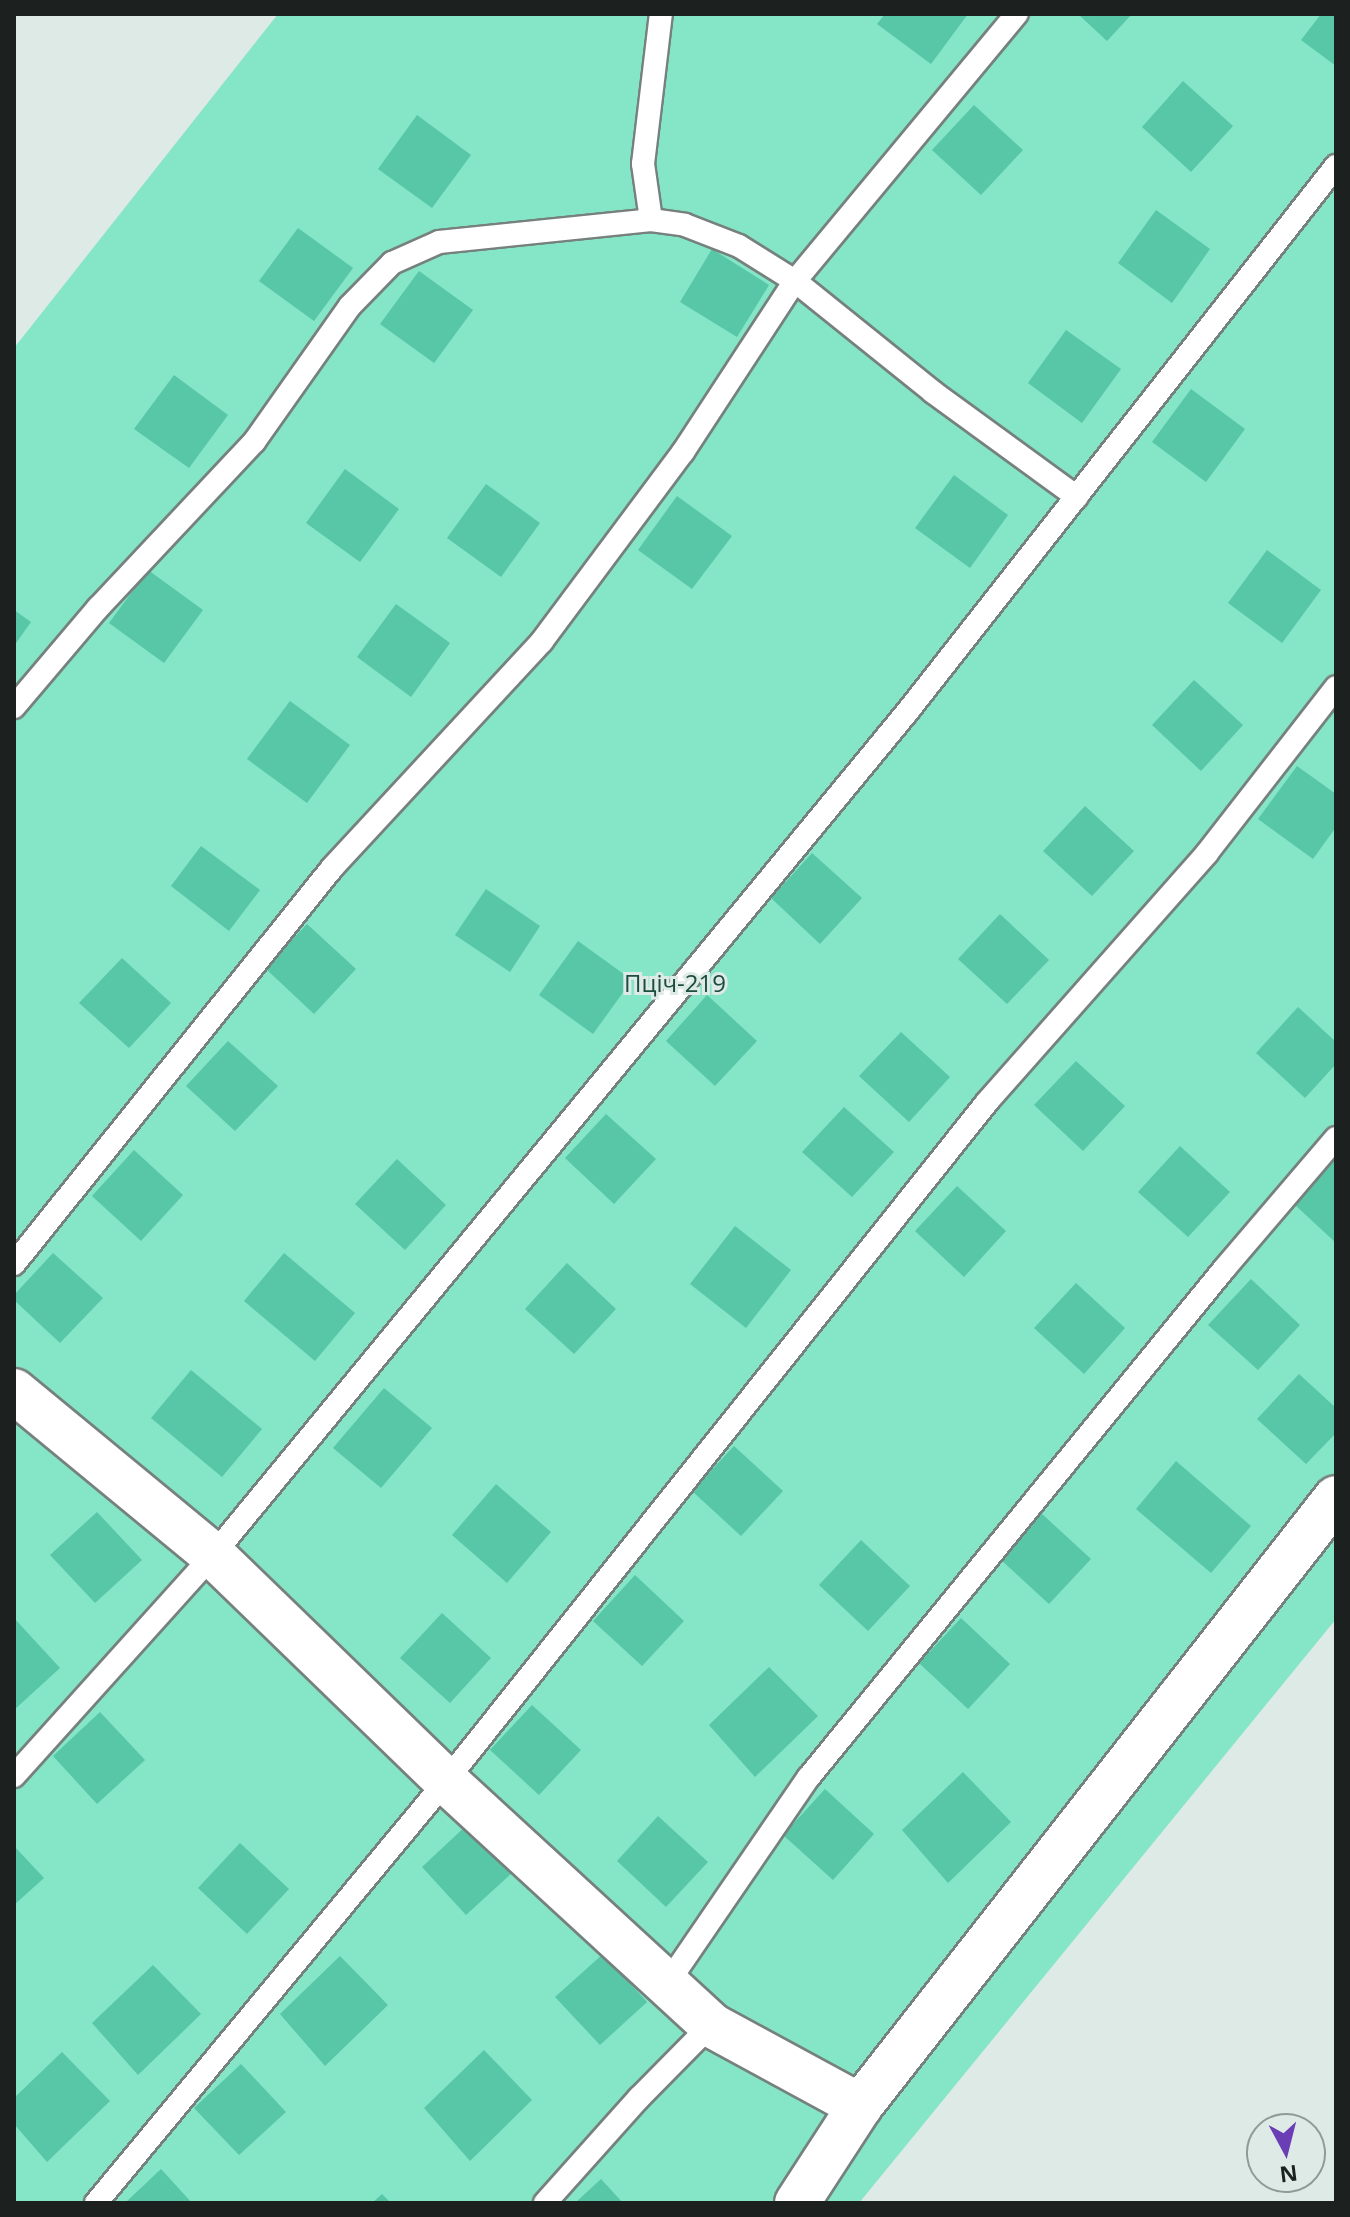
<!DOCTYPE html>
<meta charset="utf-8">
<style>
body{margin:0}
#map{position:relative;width:1350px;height:2217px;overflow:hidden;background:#ddeae5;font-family:"Open Sans",sans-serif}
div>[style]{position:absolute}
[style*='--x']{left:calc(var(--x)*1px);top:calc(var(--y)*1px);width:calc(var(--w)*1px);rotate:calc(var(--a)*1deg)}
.green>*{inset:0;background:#84e5c7}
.building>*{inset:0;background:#57c7a7}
.roads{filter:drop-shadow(2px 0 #76817d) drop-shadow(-2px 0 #76817d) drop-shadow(0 2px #76817d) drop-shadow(0 -2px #76817d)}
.lane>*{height:22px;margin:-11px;padding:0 11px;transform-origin:11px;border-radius:11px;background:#fff}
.street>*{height:44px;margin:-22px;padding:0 22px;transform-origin:22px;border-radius:22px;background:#fff}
span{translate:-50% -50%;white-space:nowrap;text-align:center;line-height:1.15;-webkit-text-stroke:6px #ddeae5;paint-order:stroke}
.park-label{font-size:24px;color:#1d4d3f}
.frame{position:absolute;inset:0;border:16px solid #1c211f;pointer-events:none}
.north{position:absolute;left:1246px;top:2113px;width:80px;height:80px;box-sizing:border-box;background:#ddeae5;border:2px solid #909a96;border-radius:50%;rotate:173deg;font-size:22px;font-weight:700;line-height:32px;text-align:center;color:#1c211f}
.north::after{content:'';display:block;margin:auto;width:28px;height:36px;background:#6c3eb6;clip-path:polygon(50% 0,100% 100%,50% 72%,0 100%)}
</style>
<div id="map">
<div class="green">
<div style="clip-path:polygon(278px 14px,1336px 14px,1336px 1619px,859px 2203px,14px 2203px,14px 348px)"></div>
</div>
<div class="building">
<div style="clip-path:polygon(885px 14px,968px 14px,931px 64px,877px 24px)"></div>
<div style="clip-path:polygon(1078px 14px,1132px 14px,1107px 41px)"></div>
<div style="clip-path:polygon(1321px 14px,1336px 14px,1336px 66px,1301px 40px)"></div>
<div style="clip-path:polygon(1183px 81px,1233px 126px,1191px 172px,1142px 127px)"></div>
<div style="clip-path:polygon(974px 105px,1023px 150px,981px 195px,932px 150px)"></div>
<div style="clip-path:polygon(417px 115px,471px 155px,432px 208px,378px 169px)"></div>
<div style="clip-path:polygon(1156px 210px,1210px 249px,1172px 303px,1118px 263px)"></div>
<div style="clip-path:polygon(298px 228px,353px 268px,314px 321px,259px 281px)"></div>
<div style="clip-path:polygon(712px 249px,769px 285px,737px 337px,680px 302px)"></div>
<div style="clip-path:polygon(419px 271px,473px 310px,434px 363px,380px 324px)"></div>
<div style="clip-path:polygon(1066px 330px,1121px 369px,1082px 423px,1028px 383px)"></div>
<div style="clip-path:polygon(174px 375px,228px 415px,189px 468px,134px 429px)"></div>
<div style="clip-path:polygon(1191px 389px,1245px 429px,1206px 482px,1152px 442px)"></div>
<div style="clip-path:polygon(345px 469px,399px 509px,360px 562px,306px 523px)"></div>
<div style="clip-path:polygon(954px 475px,1008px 515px,970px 568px,915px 528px)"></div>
<div style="clip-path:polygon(486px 484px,540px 523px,501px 577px,447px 538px)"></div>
<div style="clip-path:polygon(677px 496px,732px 536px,692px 589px,638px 550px)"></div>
<div style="clip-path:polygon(1267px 550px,1321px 590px,1282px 643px,1228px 603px)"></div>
<div style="clip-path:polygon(148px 570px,203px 610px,164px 663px,109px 623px)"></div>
<div style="clip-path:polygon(396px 604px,450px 643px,411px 697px,357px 657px)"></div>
<div style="clip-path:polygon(14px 610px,31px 622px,14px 646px)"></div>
<div style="clip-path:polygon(1194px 680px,1243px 725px,1201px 771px,1152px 725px)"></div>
<div style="clip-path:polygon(290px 701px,350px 745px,307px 803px,247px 759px)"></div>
<div style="clip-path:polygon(1297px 766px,1336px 794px,1336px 827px,1313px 859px,1258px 819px)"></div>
<div style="clip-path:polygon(1085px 806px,1134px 851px,1092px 896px,1043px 851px)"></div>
<div style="clip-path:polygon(201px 846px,260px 890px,229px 931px,171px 886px)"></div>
<div style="clip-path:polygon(812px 853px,862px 898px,820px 944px,771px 898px)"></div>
<div style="clip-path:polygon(486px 889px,540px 926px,510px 972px,455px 935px)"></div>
<div style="clip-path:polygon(1000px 914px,1049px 960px,1007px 1004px,958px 959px)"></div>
<div style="clip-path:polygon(307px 924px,356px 969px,314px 1014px,265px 968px)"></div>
<div style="clip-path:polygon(578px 941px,632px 980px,593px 1034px,539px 995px)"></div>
<div style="clip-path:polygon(122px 958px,171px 1003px,129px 1048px,79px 1003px)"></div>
<div style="clip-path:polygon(707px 995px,757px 1041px,715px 1086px,666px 1041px)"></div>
<div style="clip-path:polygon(1298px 1007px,1336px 1042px,1336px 1064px,1305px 1098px,1256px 1053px)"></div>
<div style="clip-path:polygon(901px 1032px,950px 1077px,909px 1122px,859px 1076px)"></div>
<div style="clip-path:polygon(228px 1041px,278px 1086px,235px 1131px,186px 1086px)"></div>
<div style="clip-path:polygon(1076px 1061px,1125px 1106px,1083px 1151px,1034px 1105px)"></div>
<div style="clip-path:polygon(844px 1107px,894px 1152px,852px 1197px,802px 1152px)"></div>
<div style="clip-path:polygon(606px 1114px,656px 1159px,614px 1204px,565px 1158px)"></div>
<div style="clip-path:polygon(1180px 1146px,1230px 1192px,1188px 1237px,1138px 1192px)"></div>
<div style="clip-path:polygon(134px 1150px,183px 1195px,141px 1241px,92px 1196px)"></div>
<div style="clip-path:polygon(397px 1159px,446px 1205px,405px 1250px,355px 1204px)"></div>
<div style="clip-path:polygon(1336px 1159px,1336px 1243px,1294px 1204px)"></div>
<div style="clip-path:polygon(957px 1186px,1006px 1231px,964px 1277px,915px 1231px)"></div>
<div style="clip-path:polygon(735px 1226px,791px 1270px,746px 1328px,690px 1284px)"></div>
<div style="clip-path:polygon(53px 1253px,103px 1298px,60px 1343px,14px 1300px,14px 1295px)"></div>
<div style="clip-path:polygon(284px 1253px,355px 1313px,315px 1361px,244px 1301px)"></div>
<div style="clip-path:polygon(567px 1263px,616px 1309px,574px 1354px,525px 1309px)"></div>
<div style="clip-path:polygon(1251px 1279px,1300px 1325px,1258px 1370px,1208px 1325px)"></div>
<div style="clip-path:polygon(1076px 1283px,1125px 1328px,1084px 1374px,1034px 1328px)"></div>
<div style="clip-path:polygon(191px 1370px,262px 1429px,222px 1477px,151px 1418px)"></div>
<div style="clip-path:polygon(1299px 1374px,1336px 1408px,1336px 1433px,1306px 1464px,1257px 1419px)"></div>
<div style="clip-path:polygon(384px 1388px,432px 1428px,381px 1488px,333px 1448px)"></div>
<div style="clip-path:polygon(734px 1446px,783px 1491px,741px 1536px,692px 1491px)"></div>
<div style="clip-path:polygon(1176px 1461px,1251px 1526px,1211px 1573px,1136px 1509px)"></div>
<div style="clip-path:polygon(496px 1484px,551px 1532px,507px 1583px,452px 1535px)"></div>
<div style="clip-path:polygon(97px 1512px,142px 1560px,95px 1603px,50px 1555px)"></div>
<div style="clip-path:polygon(1041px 1513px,1091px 1559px,1049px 1604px,1000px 1559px)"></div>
<div style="clip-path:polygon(861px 1540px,910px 1586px,868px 1631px,819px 1585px)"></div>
<div style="clip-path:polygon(635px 1575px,684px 1621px,642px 1666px,593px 1621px)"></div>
<div style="clip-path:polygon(442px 1613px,491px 1658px,450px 1703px,400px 1658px)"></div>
<div style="clip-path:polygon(14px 1618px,60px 1668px,14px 1710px)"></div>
<div style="clip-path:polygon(961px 1618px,1010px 1664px,968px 1709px,919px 1663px)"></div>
<div style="clip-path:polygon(769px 1667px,818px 1716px,755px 1777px,709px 1725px)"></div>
<div style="clip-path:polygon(532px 1705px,581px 1750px,539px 1795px,490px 1750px)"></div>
<div style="clip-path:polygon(100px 1712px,145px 1760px,97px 1804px,53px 1756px)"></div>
<div style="clip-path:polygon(963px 1772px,1011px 1822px,948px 1883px,902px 1830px)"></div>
<div style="clip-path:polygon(825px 1789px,874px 1834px,833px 1880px,783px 1835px)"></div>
<div style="clip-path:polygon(658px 1816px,708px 1862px,666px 1907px,617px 1861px)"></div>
<div style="clip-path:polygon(469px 1823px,514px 1871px,466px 1915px,422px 1867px)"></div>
<div style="clip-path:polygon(240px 1843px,289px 1889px,247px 1934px,198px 1888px)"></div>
<div style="clip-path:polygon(14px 1846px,44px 1878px,14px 1905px)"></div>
<div style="clip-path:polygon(603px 1954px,647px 2002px,600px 2045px,555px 1997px)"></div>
<div style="clip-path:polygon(340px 1956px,388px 2005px,325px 2066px,280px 2014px)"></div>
<div style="clip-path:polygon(153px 1965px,201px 2014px,138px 2075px,92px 2023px)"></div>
<div style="clip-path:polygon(484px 2050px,532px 2100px,470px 2161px,424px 2108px)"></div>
<div style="clip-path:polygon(62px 2052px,110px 2101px,47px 2162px,14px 2124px,14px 2098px)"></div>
<div style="clip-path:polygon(241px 2064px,286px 2112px,239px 2155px,194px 2108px)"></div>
<div style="clip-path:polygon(161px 2169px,192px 2203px,125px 2203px)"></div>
<div style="clip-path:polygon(601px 2179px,623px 2203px,575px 2203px)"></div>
<div style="clip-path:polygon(382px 2194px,391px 2203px,372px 2203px)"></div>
</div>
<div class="roads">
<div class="lane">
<div style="--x:651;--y:220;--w:57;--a:-98.1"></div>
<div style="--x:643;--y:164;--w:151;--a:-83.2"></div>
<div style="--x:14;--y:707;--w:130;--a:-49.7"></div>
<div style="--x:98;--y:608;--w:228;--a:-46.8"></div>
<div style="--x:254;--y:442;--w:166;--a:-54.8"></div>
<div style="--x:350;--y:306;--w:60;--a:-45.7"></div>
<div style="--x:392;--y:263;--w:51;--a:-24.1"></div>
<div style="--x:439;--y:242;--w:213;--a:-5.9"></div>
<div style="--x:651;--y:220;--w:34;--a:8"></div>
<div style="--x:685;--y:225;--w:58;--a:21.3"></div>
<div style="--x:739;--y:246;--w:66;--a:32"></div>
<div style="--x:795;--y:281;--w:177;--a:38.8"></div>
<div style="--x:933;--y:392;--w:178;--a:36.1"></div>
<div style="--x:14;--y:1264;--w:508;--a:-51.23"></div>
<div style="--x:332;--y:868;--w:309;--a:-47.2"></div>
<div style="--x:542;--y:641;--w:236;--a:-53.3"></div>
<div style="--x:683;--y:452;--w:204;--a:-56.8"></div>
<div style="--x:795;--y:281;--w:347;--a:-50.3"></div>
<div style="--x:14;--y:1776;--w:297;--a:-48"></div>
<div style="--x:213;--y:1555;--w:1093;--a:-50.53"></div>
<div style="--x:908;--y:711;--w:693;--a:-51.86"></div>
<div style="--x:667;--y:1984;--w:251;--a:-55.6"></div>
<div style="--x:809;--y:1777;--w:656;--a:-50.75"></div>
<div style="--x:1224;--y:1269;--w:172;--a:-49.5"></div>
<div style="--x:96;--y:2203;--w:548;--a:-50.33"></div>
<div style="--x:446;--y:1781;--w:868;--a:-51.45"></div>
<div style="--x:987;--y:1102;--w:332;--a:-48.5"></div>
<div style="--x:1207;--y:853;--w:210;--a:-52.1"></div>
<div style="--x:545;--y:2203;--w:141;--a:-48.2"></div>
<div style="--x:639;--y:2098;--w:103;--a:-45.4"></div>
</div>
<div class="street">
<div style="--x:14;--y:1391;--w:258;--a:39.5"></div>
<div style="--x:213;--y:1555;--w:325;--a:44.1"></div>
<div style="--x:446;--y:1781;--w:360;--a:42.6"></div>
<div style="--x:711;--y:2025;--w:170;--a:28.5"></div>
<div style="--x:797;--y:2203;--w:116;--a:-57"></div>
<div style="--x:860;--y:2106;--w:772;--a:-51.94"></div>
</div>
</div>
<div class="park-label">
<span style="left:675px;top:983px">Пціч-219</span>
</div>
<div class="frame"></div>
<div class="north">N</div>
</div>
